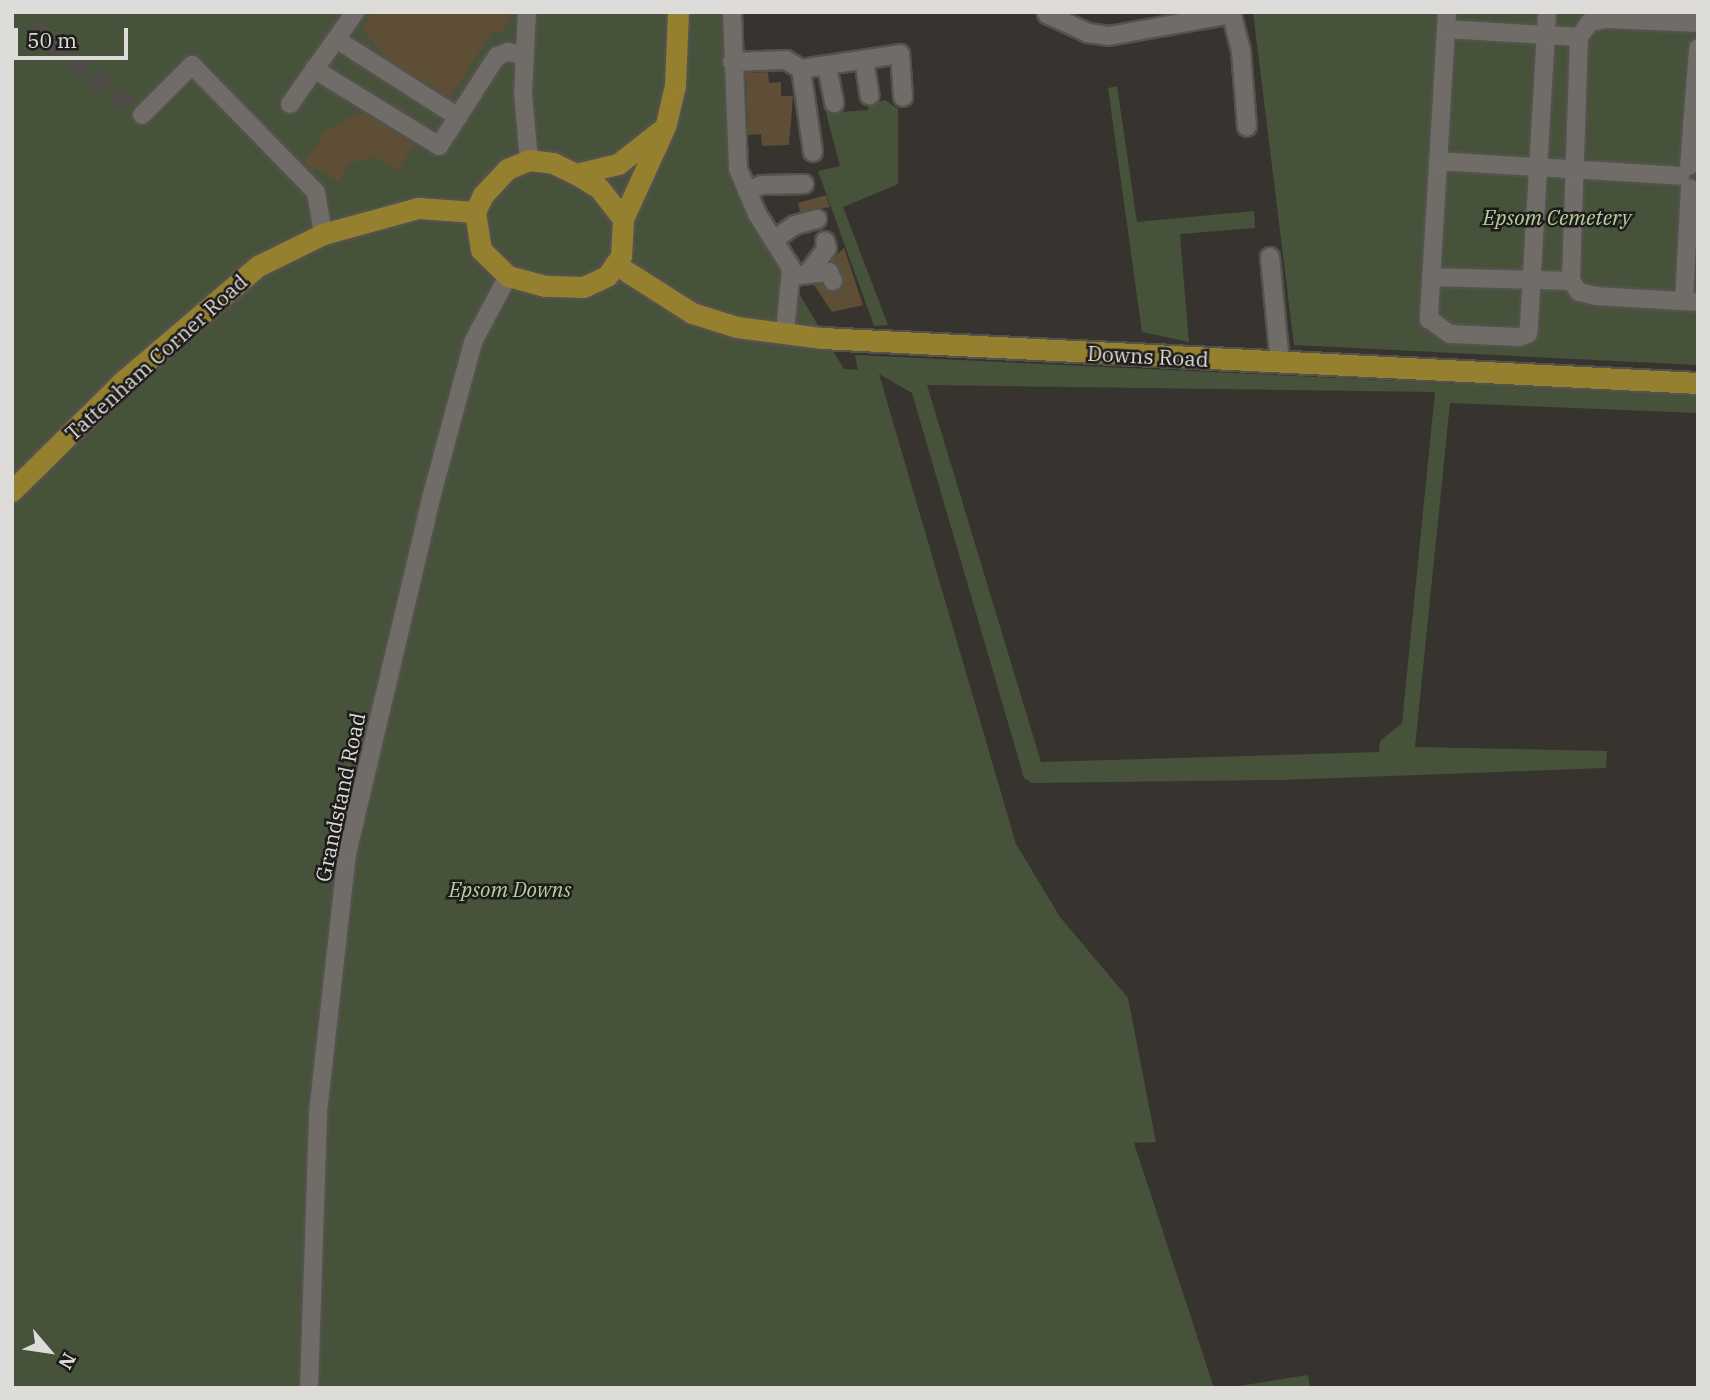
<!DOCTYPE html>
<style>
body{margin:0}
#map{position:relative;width:1710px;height:1400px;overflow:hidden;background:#37342f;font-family:"IBM Plex Serif",serif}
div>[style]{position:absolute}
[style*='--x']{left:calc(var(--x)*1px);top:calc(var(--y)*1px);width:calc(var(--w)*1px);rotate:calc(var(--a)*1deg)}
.green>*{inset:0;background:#465239}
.building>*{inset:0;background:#5d4e35}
.minor-tunnel>*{height:18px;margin-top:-9px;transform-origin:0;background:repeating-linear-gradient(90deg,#504d48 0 18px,transparent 0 27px)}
.roads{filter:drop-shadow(2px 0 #54524d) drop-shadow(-2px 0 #54524d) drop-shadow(0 2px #54524d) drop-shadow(0 -2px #54524d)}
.minor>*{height:18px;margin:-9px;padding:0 9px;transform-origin:9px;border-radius:9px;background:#706c67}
.major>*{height:21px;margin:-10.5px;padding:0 10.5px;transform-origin:10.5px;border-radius:10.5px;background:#95802f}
span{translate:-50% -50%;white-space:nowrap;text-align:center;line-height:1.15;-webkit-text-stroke:5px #1e1c1a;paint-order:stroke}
.park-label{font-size:21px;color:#b8d09d;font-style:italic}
.street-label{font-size:21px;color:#dedcd8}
.frame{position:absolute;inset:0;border:14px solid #dedcd8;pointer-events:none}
.north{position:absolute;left:14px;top:1316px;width:70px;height:70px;-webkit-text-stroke:5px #1e1c1a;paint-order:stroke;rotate:119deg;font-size:19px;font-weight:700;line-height:28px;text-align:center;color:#dedcd8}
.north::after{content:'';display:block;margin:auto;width:24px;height:32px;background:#dedcd8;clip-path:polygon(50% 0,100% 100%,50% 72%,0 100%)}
.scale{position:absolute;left:14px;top:28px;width:114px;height:32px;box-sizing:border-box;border:4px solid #dedcd8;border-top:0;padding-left:9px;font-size:21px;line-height:24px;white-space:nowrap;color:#dedcd8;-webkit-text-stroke:5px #1e1c1a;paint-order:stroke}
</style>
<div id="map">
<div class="green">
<div style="clip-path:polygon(evenodd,12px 12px,725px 12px,727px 172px,844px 369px,858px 370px,855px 355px,1698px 395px,1698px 413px,1450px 403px,1415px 747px,1607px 751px,1606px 768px,1281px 780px,1032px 783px,1024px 778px,912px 393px,879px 374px,1016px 844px,1060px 917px,1128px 998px,1156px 1142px,1134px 1143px,1214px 1388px,12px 1388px,12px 12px,927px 385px,1435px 392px,1402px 723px,1380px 741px,1379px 752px,1041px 762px,927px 385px)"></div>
<div style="clip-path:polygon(1253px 12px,1698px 12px,1698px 365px,1294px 345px)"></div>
<div style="clip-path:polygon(1117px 86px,1137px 222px,1254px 211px,1255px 228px,1180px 234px,1189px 342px,1142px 332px,1108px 88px)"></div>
<div style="clip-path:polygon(885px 100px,898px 109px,898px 184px,843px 207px,888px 325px,874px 326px,818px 171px,840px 166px,826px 113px,868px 110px,869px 104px)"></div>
<div style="clip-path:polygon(1308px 1375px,1310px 1388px,1226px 1388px)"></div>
</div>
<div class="building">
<div style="clip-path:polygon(373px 12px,514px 12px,502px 32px,492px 32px,450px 98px,384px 56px,362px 28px)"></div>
<div style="clip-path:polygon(768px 72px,769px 83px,781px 82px,781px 96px,793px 96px,789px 145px,762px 146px,761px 134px,748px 135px,746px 73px)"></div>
<div style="clip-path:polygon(355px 114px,365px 114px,415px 145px,398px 170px,374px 157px,351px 163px,338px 181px,304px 162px,326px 130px)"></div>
<div style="clip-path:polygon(826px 195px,830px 207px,800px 212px,798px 203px)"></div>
<div style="clip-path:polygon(844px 248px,863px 305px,832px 312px,814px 285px,822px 284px,832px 292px,842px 288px,843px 276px,831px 261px)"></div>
</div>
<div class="minor-tunnel">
<div style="--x:30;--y:26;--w:143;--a:38.5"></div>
</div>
<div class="roads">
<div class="minor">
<div style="--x:355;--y:12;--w:33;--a:125"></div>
<div style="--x:336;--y:39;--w:145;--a:32.6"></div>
<div style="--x:527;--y:12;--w:81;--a:92.8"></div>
<div style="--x:523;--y:93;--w:67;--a:84.9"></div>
<div style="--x:732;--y:12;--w:157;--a:87.8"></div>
<div style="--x:738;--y:169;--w:49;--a:67.1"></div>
<div style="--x:757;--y:214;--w:64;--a:57.8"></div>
<div style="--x:791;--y:268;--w:65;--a:95.3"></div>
<div style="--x:1231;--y:12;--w:40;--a:75.6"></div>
<div style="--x:1241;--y:51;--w:76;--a:85.5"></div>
<div style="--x:1447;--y:12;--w:308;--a:93.4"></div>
<div style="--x:1429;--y:319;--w:26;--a:36"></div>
<div style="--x:1450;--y:334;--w:69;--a:2.5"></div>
<div style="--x:1519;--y:337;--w:9;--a:-18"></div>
<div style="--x:1528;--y:334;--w:8;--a:-83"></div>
<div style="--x:1529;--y:326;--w:315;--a:-86.7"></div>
<div style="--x:1047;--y:14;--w:45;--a:24.9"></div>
<div style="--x:1088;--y:33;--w:21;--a:8"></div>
<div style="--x:1109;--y:36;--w:124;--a:-10.2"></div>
<div style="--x:1698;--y:23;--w:92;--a:-177.5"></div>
<div style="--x:1606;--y:19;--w:16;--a:169"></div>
<div style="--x:1590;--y:22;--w:19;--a:126"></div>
<div style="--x:1579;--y:37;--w:244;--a:91.9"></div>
<div style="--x:1571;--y:281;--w:14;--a:54"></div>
<div style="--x:1579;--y:292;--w:17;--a:13"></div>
<div style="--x:1596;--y:296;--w:102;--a:3.4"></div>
<div style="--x:1446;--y:29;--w:133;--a:3.4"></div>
<div style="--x:864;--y:60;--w:36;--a:81"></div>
<div style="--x:732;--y:62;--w:54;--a:-2.1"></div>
<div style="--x:786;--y:60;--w:17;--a:31"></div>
<div style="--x:801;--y:69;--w:100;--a:-8.6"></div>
<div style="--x:900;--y:54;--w:43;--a:86"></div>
<div style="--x:827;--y:66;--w:38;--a:79"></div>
<div style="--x:314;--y:69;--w:147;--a:31.6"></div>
<div style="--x:439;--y:146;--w:107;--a:-57.2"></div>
<div style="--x:497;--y:56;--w:12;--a:-20"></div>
<div style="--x:508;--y:52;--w:17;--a:13"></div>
<div style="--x:801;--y:69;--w:84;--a:81.8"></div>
<div style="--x:290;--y:104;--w:80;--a:-54.7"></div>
<div style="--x:142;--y:115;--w:71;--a:-45"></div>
<div style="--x:192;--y:65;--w:177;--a:45.7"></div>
<div style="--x:316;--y:192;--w:43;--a:80.5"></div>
<div style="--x:1438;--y:161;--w:243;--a:3.5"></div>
<div style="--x:1689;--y:166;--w:118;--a:-85.6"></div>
<div style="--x:747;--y:191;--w:16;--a:-22"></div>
<div style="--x:762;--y:185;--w:42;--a:-1.4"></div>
<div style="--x:775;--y:239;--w:24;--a:-35"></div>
<div style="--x:795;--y:225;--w:23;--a:-15"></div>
<div style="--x:1270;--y:257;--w:105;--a:84.6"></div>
<div style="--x:809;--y:272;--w:30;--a:-53"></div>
<div style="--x:827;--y:248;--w:7;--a:-106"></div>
<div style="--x:791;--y:276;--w:38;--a:-6"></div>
<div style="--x:829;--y:272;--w:10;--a:66"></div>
<div style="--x:1431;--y:277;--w:140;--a:1.6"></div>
<div style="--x:1684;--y:301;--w:113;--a:-87"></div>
<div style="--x:309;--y:1388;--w:276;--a:-88.1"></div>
<div style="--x:318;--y:1112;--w:260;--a:-83.6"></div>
<div style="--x:347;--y:854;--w:366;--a:-76.7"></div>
<div style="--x:431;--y:498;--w:162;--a:-74.9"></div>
<div style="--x:473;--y:342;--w:75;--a:-62.1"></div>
</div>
<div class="major">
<div style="--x:529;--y:160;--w:24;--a:7"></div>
<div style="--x:553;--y:163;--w:25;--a:26"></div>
<div style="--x:576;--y:174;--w:27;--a:31"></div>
<div style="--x:599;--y:188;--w:39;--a:52"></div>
<div style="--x:623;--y:219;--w:37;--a:93"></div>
<div style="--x:621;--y:256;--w:24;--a:125"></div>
<div style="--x:607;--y:276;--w:26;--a:155"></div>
<div style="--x:583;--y:287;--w:38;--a:-178"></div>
<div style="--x:545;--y:286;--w:38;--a:-165"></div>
<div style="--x:508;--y:276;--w:37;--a:-136"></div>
<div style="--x:481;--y:250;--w:38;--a:-99"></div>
<div style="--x:475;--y:212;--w:19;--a:-65"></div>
<div style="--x:483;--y:195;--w:35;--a:-47"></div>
<div style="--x:507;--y:169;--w:24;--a:-22"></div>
<div style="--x:576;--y:174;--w:43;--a:-13.4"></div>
<div style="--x:618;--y:164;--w:53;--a:-38.2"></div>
<div style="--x:623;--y:219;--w:104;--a:-65.6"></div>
<div style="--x:666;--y:124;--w:39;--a:-77"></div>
<div style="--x:675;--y:86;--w:74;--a:-87.7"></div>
<div style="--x:615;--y:264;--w:91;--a:32.5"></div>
<div style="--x:692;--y:313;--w:47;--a:17.3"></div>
<div style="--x:737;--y:327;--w:86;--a:7.4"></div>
<div style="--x:822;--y:338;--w:877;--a:2.94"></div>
<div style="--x:12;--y:491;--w:155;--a:-44.7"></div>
<div style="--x:122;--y:382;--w:179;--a:-40.5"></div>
<div style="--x:258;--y:266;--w:72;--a:-26.2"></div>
<div style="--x:323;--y:234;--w:98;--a:-15.3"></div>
<div style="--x:418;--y:208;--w:57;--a:4"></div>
</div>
</div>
<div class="park-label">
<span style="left:1557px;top:217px">Epsom Cemetery</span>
<span style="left:510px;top:889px">Epsom Downs</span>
</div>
<div class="street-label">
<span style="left:1148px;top:356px;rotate:3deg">Downs Road</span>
<span style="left:156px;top:357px;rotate:-42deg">Tattenham Corner Road</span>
<span style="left:340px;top:797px;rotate:-78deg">Grandstand Road</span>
</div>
<div class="frame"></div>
<div class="north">N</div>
<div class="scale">50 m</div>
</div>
